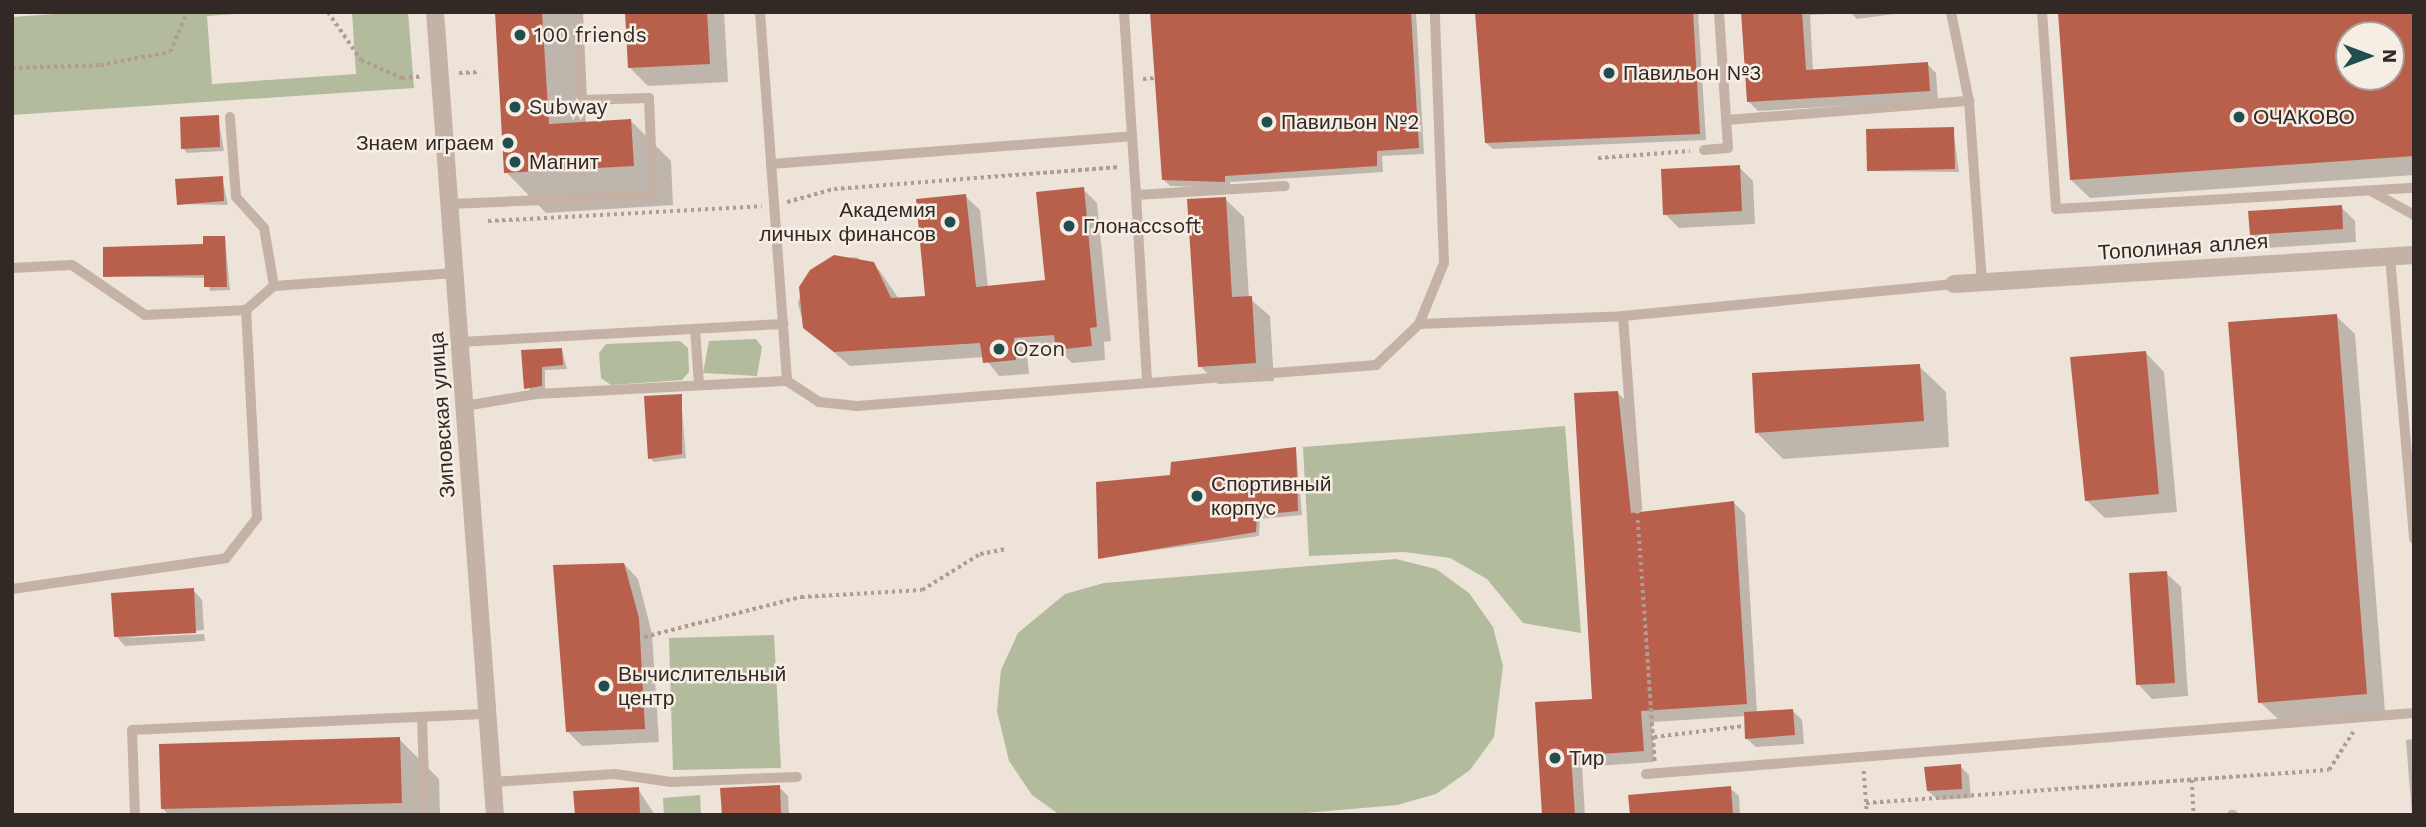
<!DOCTYPE html>
<meta charset="utf-8">
<style>
body{margin:0}
#map{position:relative;width:2426px;height:827px;overflow:hidden;background:#eee3d9;font-family:"Work Sans",sans-serif}
div>[style]{position:absolute}
[style*='--x']{left:calc(var(--x)*1px);top:calc(var(--y)*1px);width:calc(var(--w)*1px);rotate:calc(var(--a)*1deg)}
.green>*{inset:0;background:#b2bb9b}
.shadow>*{inset:0;background:#0003}
.building>*{inset:0;background:#b9604c}
.path>*{height:3.5px;margin-top:-1.75px;transform-origin:0;background:repeating-linear-gradient(90deg,#b09c91 0 3.5px,transparent 0 7px)}
.service>*{height:10px;margin:-5px;padding:0 5px;transform-origin:5px;border-radius:5px;background:#c5b2a6}
.minor>*{height:18px;margin:-9px;padding:0 9px;transform-origin:9px;border-radius:9px;background:#c5b2a6}
.tertiary>*{height:18px;margin:-9px;padding:0 9px;transform-origin:9px;border-radius:9px;background:#c5b2a6}
.dots>*{width:19px;height:19px;translate:-50% -50%;box-sizing:border-box;border:4px solid #f6ede4;border-radius:50%}
span{translate:-50% -50%;white-space:nowrap;text-align:center;line-height:1.15;-webkit-text-stroke:5px #f6ede4;paint-order:stroke}
.poi-label{font-size:21px;color:#322926}
.left{translate:0 -50%;text-align:left}
.right{translate:-100% -50%;text-align:right}
.street-label{font-size:21px;color:#322926}
.frame{position:absolute;inset:0;border:14px solid #322926;pointer-events:none}
.north{position:absolute;left:2335px;top:21px;width:70px;height:70px;box-sizing:border-box;background:#f6ede4;border:2px solid #a89f98;border-radius:50%;rotate:90deg;font-size:19px;font-weight:700;line-height:28px;text-align:center;color:#322926}
.north::after{content:'';display:block;margin:auto;width:24px;height:32px;background:#204e4f;clip-path:polygon(50% 0,100% 100%,50% 72%,0 100%)}
</style>
<div id="map">
<div class="green">
<div style="clip-path:polygon(83px 12px,262px 12px,207px 16px,212px 84px,356px 74px,352px 12px,408px 12px,414px 88px,12px 115px,12px 17px)"></div>
<div style="clip-path:polygon(756px 339px,762px 347px,757px 376px,703px 373px,709px 341px)"></div>
<div style="clip-path:polygon(680px 341px,688px 348px,689px 372px,682px 380px,611px 385px,601px 378px,599px 353px,606px 344px)"></div>
<div style="clip-path:polygon(1565px 426px,1581px 633px,1523px 623px,1487px 579px,1450px 558px,1404px 552px,1309px 556px,1303px 447px)"></div>
<div style="clip-path:polygon(1396px 559px,1436px 569px,1469px 593px,1493px 627px,1503px 666px,1494px 737px,1470px 770px,1436px 794px,1397px 805px,1282px 815px,1060px 815px,1032px 795px,1009px 761px,997px 711px,1001px 670px,1018px 633px,1065px 594px,1104px 583px)"></div>
<div style="clip-path:polygon(774px 635px,781px 768px,673px 770px,669px 638px)"></div>
<div style="clip-path:polygon(700px 795px,701px 815px,664px 815px,663px 798px)"></div>
</div>
<div class="shadow">
<div style="clip-path:polygon(497px 12px,579px 12px,586px 124px,631px 121px,671px 161px,673px 205px,546px 213px,506px 172px)"></div>
<div style="clip-path:polygon(626px 12px,724px 12px,728px 82px,648px 86px,630px 68px)"></div>
<div style="clip-path:polygon(1152px 12px,1416px 12px,1424px 154px,1382px 156px,1383px 172px,1230px 182px,1230px 188px,1170px 186px,1164px 180px)"></div>
<div style="clip-path:polygon(1477px 12px,1698px 12px,1706px 140px,1493px 149px,1486px 143px)"></div>
<div style="clip-path:polygon(1743px 12px,1909px 12px,1857px 19px,1851px 13px,1810px 15px,1813px 71px,1927px 64px,1936px 73px,1938px 100px,1758px 111px,1749px 102px)"></div>
<div style="clip-path:polygon(evenodd,2060px 12px,2414px 12px,2414px 175px,2090px 198px,2071px 180px,2060px 12px,2349px 35px,2391px 35px,2391px 77px,2349px 77px,2349px 35px)"></div>
<div style="clip-path:polygon(218px 117px,224px 151px,187px 153px,183px 148px)"></div>
<div style="clip-path:polygon(1953px 129px,1959px 172px,1869px 171px)"></div>
<div style="clip-path:polygon(1739px 167px,1753px 181px,1755px 224px,1679px 228px,1665px 214px)"></div>
<div style="clip-path:polygon(222px 177px,228px 205px,179px 204px)"></div>
<div style="clip-path:polygon(1083px 189px,1097px 203px,1111px 341px,1104px 342px,1105px 360px,1072px 363px,1058px 349px,1027px 352px,1029px 374px,999px 376px,984px 357px,850px 366px,804px 327px,798px 303px,805px 279px,828px 260px,856px 257px,879px 270px,899px 299px,927px 298px,965px 196px,980px 210px,988px 288px,1047px 282px)"></div>
<div style="clip-path:polygon(1225px 199px,1244px 217px,1249px 298px,1270px 316px,1274px 381px,1218px 384px,1200px 366px)"></div>
<div style="clip-path:polygon(2341px 207px,2355px 221px,2356px 242px,2266px 248px,2251px 234px)"></div>
<div style="clip-path:polygon(225px 237px,230px 290px,210px 291px,206px 278px,105px 276px)"></div>
<div style="clip-path:polygon(2336px 316px,2355px 334px,2385px 712px,2279px 720px,2260px 702px)"></div>
<div style="clip-path:polygon(562px 350px,567px 369px,545px 370px,545px 390px,530px 392px,523px 352px)"></div>
<div style="clip-path:polygon(2146px 353px,2164px 372px,2177px 512px,2105px 518px,2086px 500px)"></div>
<div style="clip-path:polygon(1919px 366px,1946px 392px,1949px 447px,1783px 459px,1757px 433px)"></div>
<div style="clip-path:polygon(1617px 392px,1629px 404px,1637px 514px,1733px 502px,1745px 514px,1757px 713px,1793px 711px,1802px 720px,1804px 744px,1756px 747px,1746px 738px,1746px 716px,1652px 722px,1654px 762px,1582px 767px,1585px 815px,1544px 815px,1593px 701px)"></div>
<div style="clip-path:polygon(681px 396px,686px 458px,654px 462px,650px 458px)"></div>
<div style="clip-path:polygon(1296px 449px,1302px 515px,1260px 519px,1259px 536px,1099px 558px,1171px 476px)"></div>
<div style="clip-path:polygon(624px 564px,638px 579px,652px 634px,659px 742px,582px 746px,568px 732px)"></div>
<div style="clip-path:polygon(2166px 573px,2181px 587px,2188px 696px,2152px 699px,2138px 684px)"></div>
<div style="clip-path:polygon(193px 590px,202px 600px,204px 630px,122px 638px,204px 634px,205px 641px,125px 646px,116px 636px)"></div>
<div style="clip-path:polygon(399px 739px,439px 779px,440px 815px,169px 815px,163px 809px)"></div>
<div style="clip-path:polygon(2414px 739px,2414px 815px,2412px 815px,2406px 740px)"></div>
<div style="clip-path:polygon(1960px 766px,1969px 775px,1971px 798px,1938px 800px,1928px 791px)"></div>
<div style="clip-path:polygon(779px 787px,788px 796px,789px 815px,723px 815px)"></div>
<div style="clip-path:polygon(1730px 788px,1739px 796px,1740px 815px,1632px 815px)"></div>
<div style="clip-path:polygon(638px 789px,655px 815px,576px 815px)"></div>
</div>
<div class="building">
<div style="clip-path:polygon(495px 12px,542px 12px,549px 124px,631px 119px,634px 166px,504px 173px)"></div>
<div style="clip-path:polygon(625px 12px,707px 12px,710px 64px,628px 68px)"></div>
<div style="clip-path:polygon(1150px 12px,1411px 12px,1419px 148px,1377px 151px,1377px 166px,1225px 176px,1225px 182px,1162px 180px)"></div>
<div style="clip-path:polygon(1475px 12px,1693px 12px,1700px 134px,1485px 143px)"></div>
<div style="clip-path:polygon(1741px 12px,1802px 12px,1806px 70px,1928px 62px,1930px 91px,1747px 102px)"></div>
<div style="clip-path:polygon(evenodd,2058px 12px,2414px 12px,2414px 156px,2070px 180px,2058px 12px,2349px 35px,2391px 35px,2391px 77px,2349px 77px,2349px 35px)"></div>
<div style="clip-path:polygon(219px 115px,220px 147px,181px 149px,180px 117px)"></div>
<div style="clip-path:polygon(1954px 127px,1955px 169px,1867px 171px,1866px 129px)"></div>
<div style="clip-path:polygon(1740px 165px,1742px 211px,1663px 215px,1661px 169px)"></div>
<div style="clip-path:polygon(223px 176px,224px 201px,177px 205px,175px 179px)"></div>
<div style="clip-path:polygon(1084px 187px,1097px 327px,1090px 328px,1092px 346px,1056px 350px,1054px 335px,1014px 338px,1016px 360px,983px 363px,980px 343px,834px 352px,803px 328px,799px 287px,810px 270px,834px 255px,874px 262px,891px 298px,925px 296px,916px 199px,966px 194px,976px 287px,1045px 280px,1036px 192px)"></div>
<div style="clip-path:polygon(1226px 197px,1232px 297px,1252px 296px,1256px 363px,1198px 367px,1187px 199px)"></div>
<div style="clip-path:polygon(2342px 205px,2343px 229px,2250px 235px,2248px 211px)"></div>
<div style="clip-path:polygon(203px 236px,225px 236px,227px 287px,204px 287px,204px 275px,103px 277px,103px 247px,203px 244px)"></div>
<div style="clip-path:polygon(2337px 314px,2367px 694px,2258px 703px,2228px 322px)"></div>
<div style="clip-path:polygon(562px 348px,563px 365px,542px 367px,542px 386px,524px 389px,521px 350px)"></div>
<div style="clip-path:polygon(2146px 351px,2159px 494px,2085px 501px,2070px 357px)"></div>
<div style="clip-path:polygon(1920px 364px,1924px 421px,1755px 433px,1752px 373px)"></div>
<div style="clip-path:polygon(1618px 391px,1631px 513px,1734px 501px,1747px 704px,1641px 711px,1644px 751px,1571px 756px,1575px 815px,1542px 815px,1535px 702px,1592px 699px,1574px 393px)"></div>
<div style="clip-path:polygon(682px 394px,682px 454px,648px 459px,644px 396px)"></div>
<div style="clip-path:polygon(1296px 447px,1298px 511px,1257px 515px,1256px 532px,1098px 559px,1096px 482px,1170px 475px,1171px 462px)"></div>
<div style="clip-path:polygon(624px 563px,639px 618px,645px 729px,566px 732px,553px 565px)"></div>
<div style="clip-path:polygon(2167px 571px,2175px 683px,2136px 685px,2129px 573px)"></div>
<div style="clip-path:polygon(194px 588px,196px 633px,114px 637px,111px 593px)"></div>
<div style="clip-path:polygon(1793px 709px,1795px 735px,1745px 739px,1744px 712px)"></div>
<div style="clip-path:polygon(400px 737px,402px 803px,161px 809px,159px 744px)"></div>
<div style="clip-path:polygon(1961px 764px,1962px 789px,1927px 791px,1924px 767px)"></div>
<div style="clip-path:polygon(780px 785px,781px 815px,722px 815px,720px 788px)"></div>
<div style="clip-path:polygon(1731px 786px,1733px 815px,1630px 815px,1628px 795px)"></div>
<div style="clip-path:polygon(639px 787px,640px 815px,575px 815px,573px 791px)"></div>
</div>
<div class="path">
<div style="--x:328;--y:12;--w:58;--a:55.5"></div>
<div style="--x:361;--y:60;--w:45;--a:23.7"></div>
<div style="--x:402;--y:78;--w:21;--a:-5"></div>
<div style="--x:12;--y:68;--w:88;--a:-2"></div>
<div style="--x:100;--y:65;--w:71;--a:-10.5"></div>
<div style="--x:170;--y:52;--w:43;--a:-67"></div>
<div style="--x:459;--y:73;--w:21;--a:-3"></div>
<div style="--x:1143;--y:79;--w:12;--a:-5"></div>
<div style="--x:1598;--y:158;--w:92;--a:-4.4"></div>
<div style="--x:787;--y:202;--w:49;--a:-15.5"></div>
<div style="--x:834;--y:189;--w:286;--a:-4.4"></div>
<div style="--x:488;--y:221;--w:274;--a:-3.1"></div>
<div style="--x:1638;--y:520;--w:242;--a:86"></div>
<div style="--x:644;--y:637;--w:162;--a:-14.3"></div>
<div style="--x:801;--y:597;--w:121;--a:-3.3"></div>
<div style="--x:922;--y:590;--w:68;--a:-31.8"></div>
<div style="--x:980;--y:554;--w:25;--a:-11"></div>
<div style="--x:1654;--y:737;--w:91;--a:-7"></div>
<div style="--x:1864;--y:771;--w:44;--a:86.1"></div>
<div style="--x:2192;--y:780;--w:35;--a:87"></div>
<div style="--x:1866;--y:803;--w:464;--a:-4.1"></div>
<div style="--x:2329;--y:770;--w:45;--a:-57.7"></div>
</div>
<div class="service">
<div style="--x:760;--y:12;--w:370;--a:85.8"></div>
<div style="--x:1124;--y:12;--w:124;--a:86.3"></div>
<div style="--x:1951;--y:12;--w:91;--a:78.6"></div>
<div style="--x:2042;--y:12;--w:197;--a:85.9"></div>
<div style="--x:2056;--y:209;--w:359;--a:-3.4"></div>
<div style="--x:230;--y:117;--w:80;--a:85.7"></div>
<div style="--x:236;--y:197;--w:42;--a:47.9"></div>
<div style="--x:264;--y:228;--w:59;--a:80.2"></div>
<div style="--x:1726;--y:120;--w:244;--a:-4.5"></div>
<div style="--x:1969;--y:101;--w:181;--a:85.9"></div>
<div style="--x:1704;--y:150;--w:24;--a:-5"></div>
<div style="--x:1728;--y:148;--w:136;--a:-93.8"></div>
<div style="--x:771;--y:164;--w:362;--a:-4.4"></div>
<div style="--x:1132;--y:136;--w:59;--a:86.1"></div>
<div style="--x:1136;--y:195;--w:149;--a:-3.5"></div>
<div style="--x:2371;--y:191;--w:49;--a:29.2"></div>
<div style="--x:1136;--y:195;--w:187;--a:86.6"></div>
<div style="--x:450;--y:204;--w:203;--a:-2.5"></div>
<div style="--x:653;--y:195;--w:97;--a:-92.4"></div>
<div style="--x:649;--y:98;--w:67;--a:178.3"></div>
<div style="--x:582;--y:100;--w:88;--a:-92.6"></div>
<div style="--x:2390;--y:257;--w:283;--a:85.1"></div>
<div style="--x:12;--y:268;--w:60;--a:-2.9"></div>
<div style="--x:72;--y:265;--w:88;--a:34.4"></div>
<div style="--x:145;--y:315;--w:101;--a:-2.8"></div>
<div style="--x:1623;--y:316;--w:193;--a:85.8"></div>
<div style="--x:1419;--y:324;--w:204;--a:-2.2"></div>
<div style="--x:1623;--y:316;--w:333;--a:-5.5"></div>
<div style="--x:695;--y:329;--w:54;--a:85.8"></div>
<div style="--x:460;--y:342;--w:324;--a:-3.2"></div>
<div style="--x:465;--y:406;--w:72;--a:-9.6"></div>
<div style="--x:536;--y:394;--w:251;--a:-3"></div>
<div style="--x:787;--y:381;--w:38;--a:33"></div>
<div style="--x:819;--y:402;--w:38;--a:6"></div>
<div style="--x:857;--y:406;--w:521;--a:-4.52"></div>
<div style="--x:1376;--y:365;--w:59;--a:-43.6"></div>
<div style="--x:1419;--y:324;--w:66;--a:-67.7"></div>
<div style="--x:1444;--y:263;--w:251;--a:-92.1"></div>
<div style="--x:12;--y:589;--w:216;--a:-8.2"></div>
<div style="--x:226;--y:558;--w:51;--a:-52.2"></div>
<div style="--x:257;--y:518;--w:208;--a:-93"></div>
<div style="--x:246;--y:310;--w:37;--a:-41"></div>
<div style="--x:274;--y:286;--w:181;--a:-4.1"></div>
<div style="--x:422;--y:717;--w:98;--a:88.2"></div>
<div style="--x:1646;--y:774;--w:770;--a:-4.54"></div>
<div style="--x:493;--y:782;--w:122;--a:-3.8"></div>
<div style="--x:615;--y:774;--w:57;--a:8.1"></div>
<div style="--x:671;--y:782;--w:126;--a:-2.3"></div>
<div style="--x:135;--y:815;--w:85;--a:-92"></div>
<div style="--x:132;--y:730;--w:356;--a:-2.6"></div>
<div style="--x:2232;--y:815;--w:1;--a:0"></div>
</div>
<div class="minor">
<div style="--x:1954;--y:284;--w:461;--a:-3.6"></div>
</div>
<div class="tertiary">
<div style="--x:435;--y:12;--w:805;--a:85.73"></div>
</div>
<div class="dots">
<div style="left:520px;top:35px;background:#204e4f"></div>
<div style="left:1609px;top:73px;background:#204e4f"></div>
<div style="left:515px;top:107px;background:#204e4f"></div>
<div style="left:2239px;top:117px;background:#204e4f"></div>
<div style="left:1267px;top:122px;background:#204e4f"></div>
<div style="left:508px;top:143px;background:#204e4f"></div>
<div style="left:515px;top:162px;background:#204e4f"></div>
<div style="left:950px;top:222px;background:#204e4f"></div>
<div style="left:1069px;top:226px;background:#204e4f"></div>
<div style="left:999px;top:349px;background:#204e4f"></div>
<div style="left:1197px;top:496px;background:#204e4f"></div>
<div style="left:604px;top:686px;background:#204e4f"></div>
<div style="left:1555px;top:758px;background:#204e4f"></div>
</div>
<div class="poi-label">
<span class="left" style="left:534px;top:35px">100 friends</span>
<span class="left" style="left:1623px;top:73px">Павильон №3</span>
<span class="left" style="left:529px;top:107px">Subway</span>
<span class="left" style="left:2253px;top:117px">ОЧАКОВО</span>
<span class="left" style="left:1281px;top:122px">Павильон №2</span>
<span class="right" style="left:494px;top:143px">Знаем играем</span>
<span class="left" style="left:529px;top:162px">Магнит</span>
<span class="right" style="left:936px;top:222px">Академия<br>личных финансов</span>
<span class="left" style="left:1083px;top:226px">Глонассsoft</span>
<span class="left" style="left:1013px;top:349px">Ozon</span>
<span class="left" style="left:1211px;top:496px">Спортивный<br>корпус</span>
<span class="left" style="left:618px;top:686px">Вычислительный<br>центр</span>
<span class="left" style="left:1569px;top:758px">Тир</span>
</div>
<div class="street-label">
<span style="left:2183px;top:247px;rotate:-4deg">Тополиная аллея</span>
<span style="left:442px;top:415px;rotate:-94deg">Зиповская улица</span>
</div>
<div class="frame"></div>
<div class="north">N</div>
</div>
